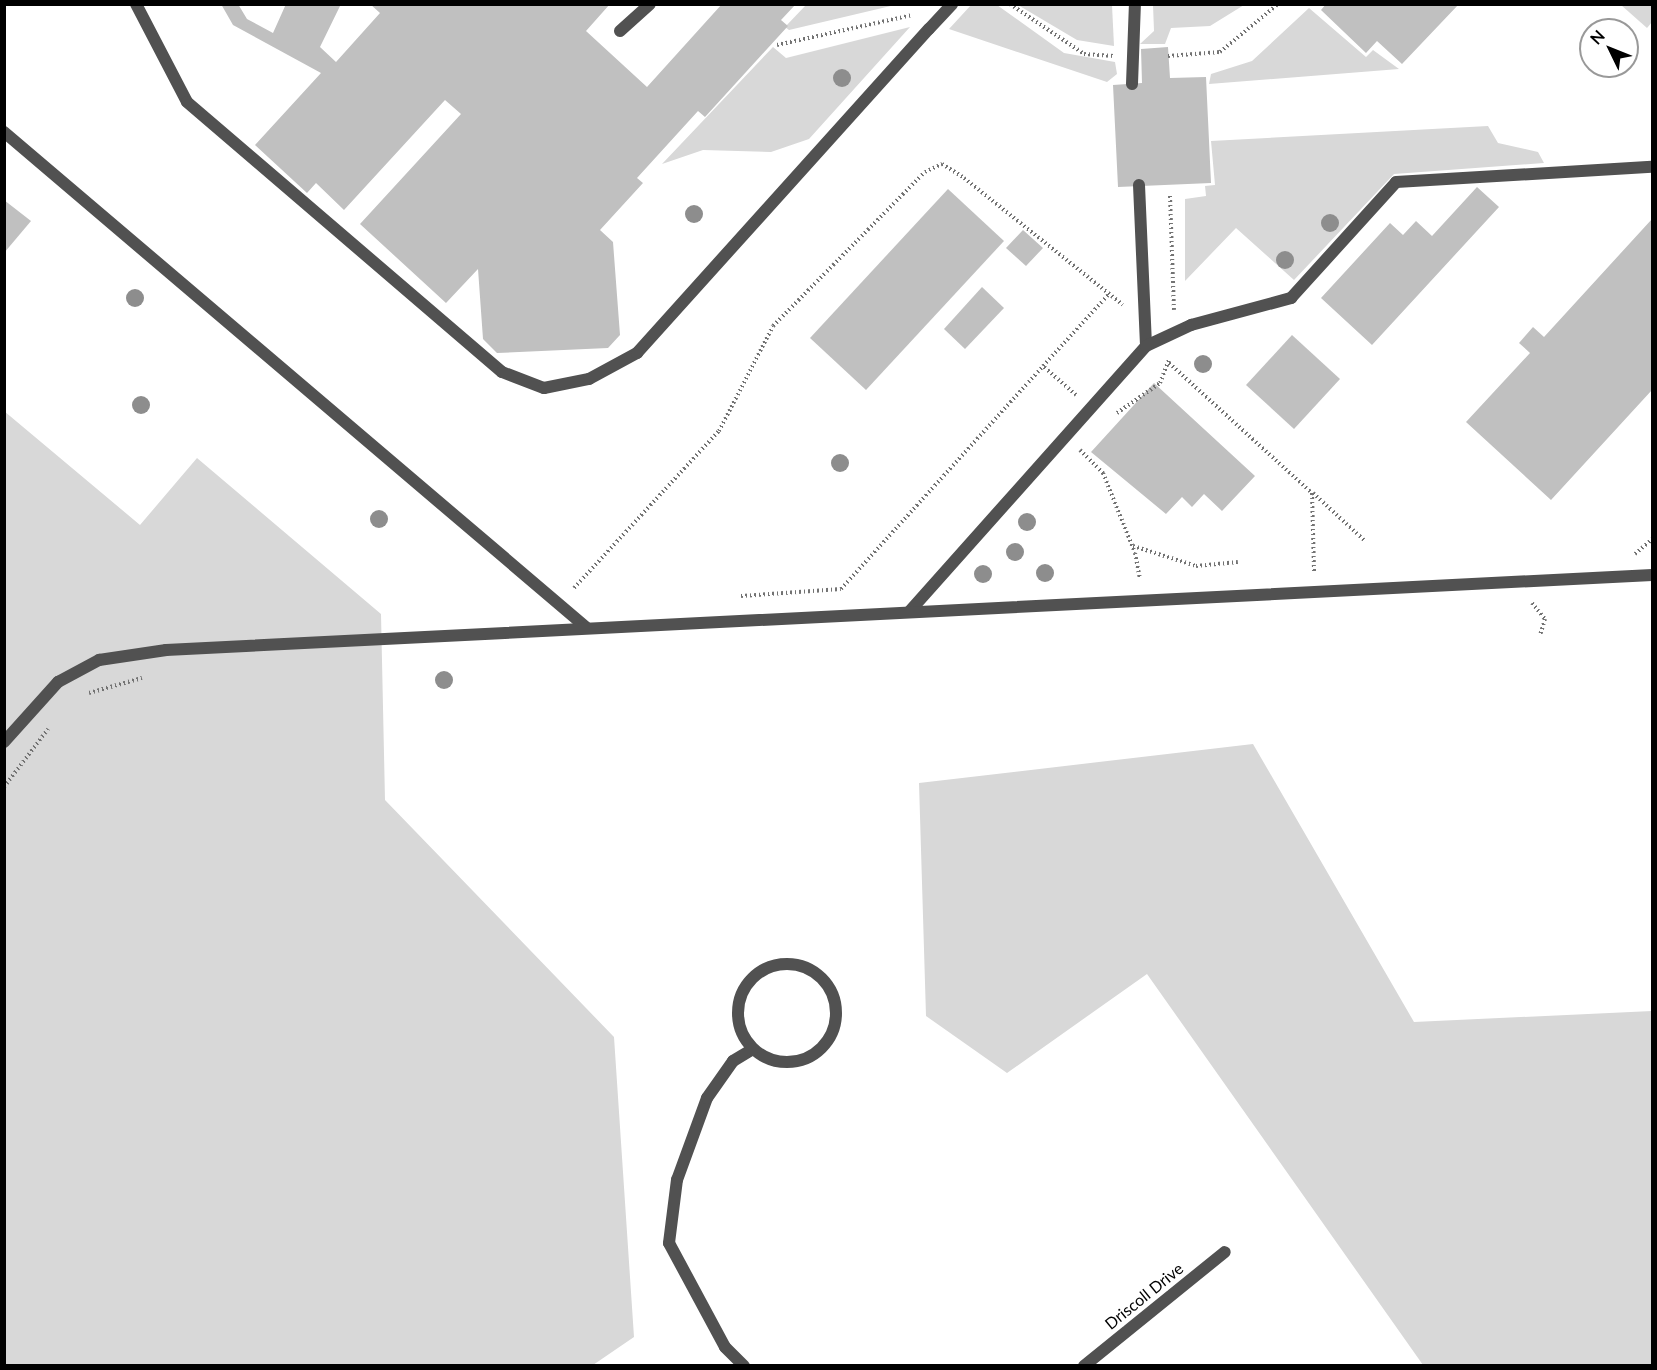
<!DOCTYPE html>
<style>
body{margin:0}
#map{position:relative;width:1657px;height:1370px;overflow:hidden;background:#fff;font-family:Lato,sans-serif}
div>[style]{position:absolute}
[style*='--x']{left:calc(var(--x)*1px);top:calc(var(--y)*1px);width:calc(var(--w)*1px);rotate:calc(var(--a)*1deg)}
.green>*{inset:0;background:#d8d8d8}
.building>*{inset:0;background:#c0c0c0}
.path>*{height:4px;margin-top:-2px;transform-origin:0;background:repeating-linear-gradient(90deg,#737373 0 1.5px,transparent 0 4.5px)}
.lane>*{height:12px;margin:-6px;padding:0 6px;transform-origin:6px;border-radius:6px;background:#515151}
.lane>.ring{margin:-6px;padding:0;box-sizing:content-box;background:none;border:12px solid #515151;border-radius:50%}
.street>*{height:12px;margin:-6px;padding:0 6px;transform-origin:6px;border-radius:6px;background:#515151}
.trees>*{width:18px;height:18px;margin:-9px;border-radius:50%;background:#8d8d8d}
span{translate:-50% -50%;white-space:nowrap;text-align:center;line-height:1.15;-webkit-text-stroke:6px #fff;paint-order:stroke}
.street-label{font-size:16px;color:#000}
.frame{position:absolute;inset:0;border:6px solid #000;pointer-events:none}
.north{position:absolute;left:1579px;top:18px;width:60px;height:60px;box-sizing:border-box;background:#fff;border:2px solid #999;border-radius:50%;rotate:313deg;font-size:16px;font-weight:700;line-height:24px;text-align:center;color:#000}
.north::after{content:'';display:block;margin:auto;width:21px;height:27px;background:#000;clip-path:polygon(50% 0,100% 100%,50% 72%,0 100%)}
</style>
<div id="map">
<div class="green">
<div style="clip-path:polygon(972px 4px,997px 5px,1064px 53px,1115px 62px,1117px 74px,1107px 82px,949px 29px)"></div>
<div style="clip-path:polygon(806px 5px,895px 5px,789px 30px,785px 27px)"></div>
<div style="clip-path:polygon(1018px 5px,1112px 5px,1114px 46px,1077px 40px)"></div>
<div style="clip-path:polygon(1153px 5px,1153px 4px,1244px 5px,1210px 26px,1171px 28px,1165px 44px,1140px 44px,1154px 31px)"></div>
<div style="clip-path:polygon(1621px 5px,1652px 5px,1652px 22px,1647px 28px)"></div>
<div style="clip-path:polygon(1309px 8px,1366px 57px,1373px 50px,1399px 69px,1209px 84px,1211px 74px,1252px 61px)"></div>
<div style="clip-path:polygon(910px 27px,809px 139px,771px 152px,703px 150px,662px 164px,773px 47px,786px 58px)"></div>
<div style="clip-path:polygon(1488px 126px,1498px 143px,1538px 152px,1544px 163px,1394px 174px,1294px 280px,1236px 228px,1185px 281px,1185px 199px,1206px 196px,1205px 186px,1215px 185px,1211px 141px)"></div>
<div style="clip-path:polygon(4px 411px,140px 525px,197px 458px,381px 614px,385px 800px,614px 1037px,634px 1337px,593px 1365px,5px 1365px)"></div>
<div style="clip-path:polygon(1253px 744px,1414px 1022px,1652px 1011px,1652px 1365px,1423px 1365px,1147px 974px,1007px 1073px,926px 1016px,919px 783px)"></div>
</div>
<div class="building">
<div style="clip-path:polygon(221px 4px,238px 4px,247px 19px,273px 33px,286px 4px,341px 4px,320px 47px,336px 62px,380px 13px,370px 4px,610px 4px,586px 31px,647px 87px,722px 4px,796px 4px,781px 20px,788px 26px,705px 117px,698px 111px,637px 178px,643px 183px,600px 230px,613px 242px,620px 335px,608px 348px,497px 353px,483px 339px,478px 269px,446px 303px,360px 224px,461px 114px,445px 100px,344px 210px,316px 183px,307px 193px,255px 145px,321px 73px,233px 25px)"></div>
<div style="clip-path:polygon(1326px 4px,1459px 4px,1402px 64px,1377px 41px,1366px 53px,1321px 10px)"></div>
<div style="clip-path:polygon(1168px 47px,1170px 78px,1206px 77px,1211px 183px,1118px 187px,1113px 85px,1142px 83px,1141px 49px)"></div>
<div style="clip-path:polygon(1477px 187px,1499px 207px,1372px 345px,1321px 298px,1390px 223px,1403px 235px,1416px 221px,1432px 236px)"></div>
<div style="clip-path:polygon(948px 189px,1004px 241px,866px 390px,810px 338px)"></div>
<div style="clip-path:polygon(4px 200px,31px 221px,4px 253px)"></div>
<div style="clip-path:polygon(1652px 219px,1652px 390px,1551px 500px,1466px 422px,1530px 353px,1519px 343px,1533px 327px,1544px 337px)"></div>
<div style="clip-path:polygon(1023px 230px,1043px 248px,1026px 266px,1006px 248px)"></div>
<div style="clip-path:polygon(982px 287px,1004px 308px,965px 349px,944px 329px)"></div>
<div style="clip-path:polygon(1292px 335px,1340px 379px,1294px 429px,1246px 385px)"></div>
<div style="clip-path:polygon(1154px 383px,1255px 476px,1222px 511px,1204px 494px,1192px 507px,1182px 497px,1166px 514px,1091px 452px)"></div>
</div>
<div class="path">
<div style="--x:1010;--y:4;--w:89;--a:34"></div>
<div style="--x:1084;--y:54;--w:30;--a:4"></div>
<div style="--x:777;--y:45;--w:138;--a:-12.5"></div>
<div style="--x:1168;--y:56;--w:52;--a:-4.4"></div>
<div style="--x:1220;--y:52;--w:75;--a:-39.6"></div>
<div style="--x:1170;--y:196;--w:114;--a:88"></div>
<div style="--x:1169;--y:363;--w:193;--a:42.3"></div>
<div style="--x:1312;--y:493;--w:78;--a:88.5"></div>
<div style="--x:1076;--y:395;--w:44;--a:-138.7"></div>
<div style="--x:1043;--y:366;--w:98;--a:-47.5"></div>
<div style="--x:1117;--y:413;--w:52;--a:-34.9"></div>
<div style="--x:1160;--y:383;--w:26;--a:-69"></div>
<div style="--x:1080;--y:450;--w:33;--a:45"></div>
<div style="--x:1103;--y:473;--w:86;--a:68.2"></div>
<div style="--x:1135;--y:553;--w:26;--a:79"></div>
<div style="--x:1313;--y:493;--w:71;--a:42.7"></div>
<div style="--x:1133;--y:546;--w:66;--a:17.6"></div>
<div style="--x:1196;--y:566;--w:42;--a:-5.4"></div>
<div style="--x:1635;--y:554;--w:23;--a:-41"></div>
<div style="--x:574;--y:588;--w:214;--a:-47.3"></div>
<div style="--x:719;--y:431;--w:118;--a:-62.8"></div>
<div style="--x:773;--y:326;--w:216;--a:-45.4"></div>
<div style="--x:925;--y:172;--w:19;--a:-25"></div>
<div style="--x:942;--y:164;--w:26;--a:32"></div>
<div style="--x:964;--y:178;--w:203;--a:38.6"></div>
<div style="--x:741;--y:596;--w:100;--a:-4"></div>
<div style="--x:841;--y:589;--w:301;--a:-47.8"></div>
<div style="--x:1532;--y:603;--w:21;--a:51"></div>
<div style="--x:1545;--y:619;--w:17;--a:107"></div>
<div style="--x:89;--y:693;--w:55;--a:-15.8"></div>
<div style="--x:4;--y:787;--w:73;--a:-52.8"></div>
</div>
<div class="lane">
<div style="--x:136;--y:4;--w:110;--a:62.5"></div>
<div style="--x:187;--y:102;--w:415;--a:40.6"></div>
<div style="--x:502;--y:372;--w:45;--a:20.9"></div>
<div style="--x:544;--y:388;--w:46;--a:-11.3"></div>
<div style="--x:589;--y:379;--w:55;--a:-28.4"></div>
<div style="--x:637;--y:353;--w:436;--a:-48"></div>
<div style="--x:620;--y:31;--w:40;--a:-42"></div>
<div style="--x:1132;--y:84;--w:80;--a:-87.9"></div>
<div style="--x:4;--y:132;--w:765;--a:40.39"></div>
<div style="--x:1139;--y:185;--w:161;--a:87.5"></div>
<div style="--x:909;--y:612;--w:356;--a:-48.3"></div>
<div style="--x:1146;--y:346;--w:50;--a:-25"></div>
<div style="--x:1191;--y:325;--w:104;--a:-15.1"></div>
<div style="--x:1291;--y:298;--w:156;--a:-47.8"></div>
<div style="--x:1396;--y:182;--w:256;--a:-3.4"></div>
<div style="--x:4;--y:742;--w:81;--a:-48"></div>
<div style="--x:58;--y:682;--w:47;--a:-28.2"></div>
<div style="--x:99;--y:660;--w:68;--a:-8.5"></div>
<div style="--x:166;--y:650;--w:1488;--a:-2.89"></div>
<div class="ring" style="left:738px;top:964px;width:86px;height:86px"></div>
<div style="--x:744;--y:1366;--w:27;--a:-135"></div>
<div style="--x:725;--y:1347;--w:118;--a:-118.3"></div>
<div style="--x:669;--y:1243;--w:64;--a:-82.8"></div>
<div style="--x:677;--y:1180;--w:87;--a:-69.9"></div>
<div style="--x:707;--y:1098;--w:45;--a:-54.9"></div>
<div style="--x:733;--y:1061;--w:23;--a:-31"></div>
</div>
<div class="street">
<div style="--x:929;--y:29;--w:34;--a:-47"></div>
<div style="--x:1084;--y:1366;--w:181;--a:-39"></div>
</div>
<div class="trees">
<div style="left:842px;top:78px"></div>
<div style="left:694px;top:214px"></div>
<div style="left:1330px;top:223px"></div>
<div style="left:1285px;top:260px"></div>
<div style="left:135px;top:298px"></div>
<div style="left:1203px;top:364px"></div>
<div style="left:141px;top:405px"></div>
<div style="left:840px;top:463px"></div>
<div style="left:379px;top:519px"></div>
<div style="left:1027px;top:522px"></div>
<div style="left:1015px;top:552px"></div>
<div style="left:1045px;top:573px"></div>
<div style="left:983px;top:574px"></div>
<div style="left:444px;top:680px"></div>
</div>
<div class="street-label">
<span style="left:1144px;top:1296px;rotate:-39deg">Driscoll Drive</span>
</div>
<div class="frame"></div>
<div class="north">N</div>
</div>
